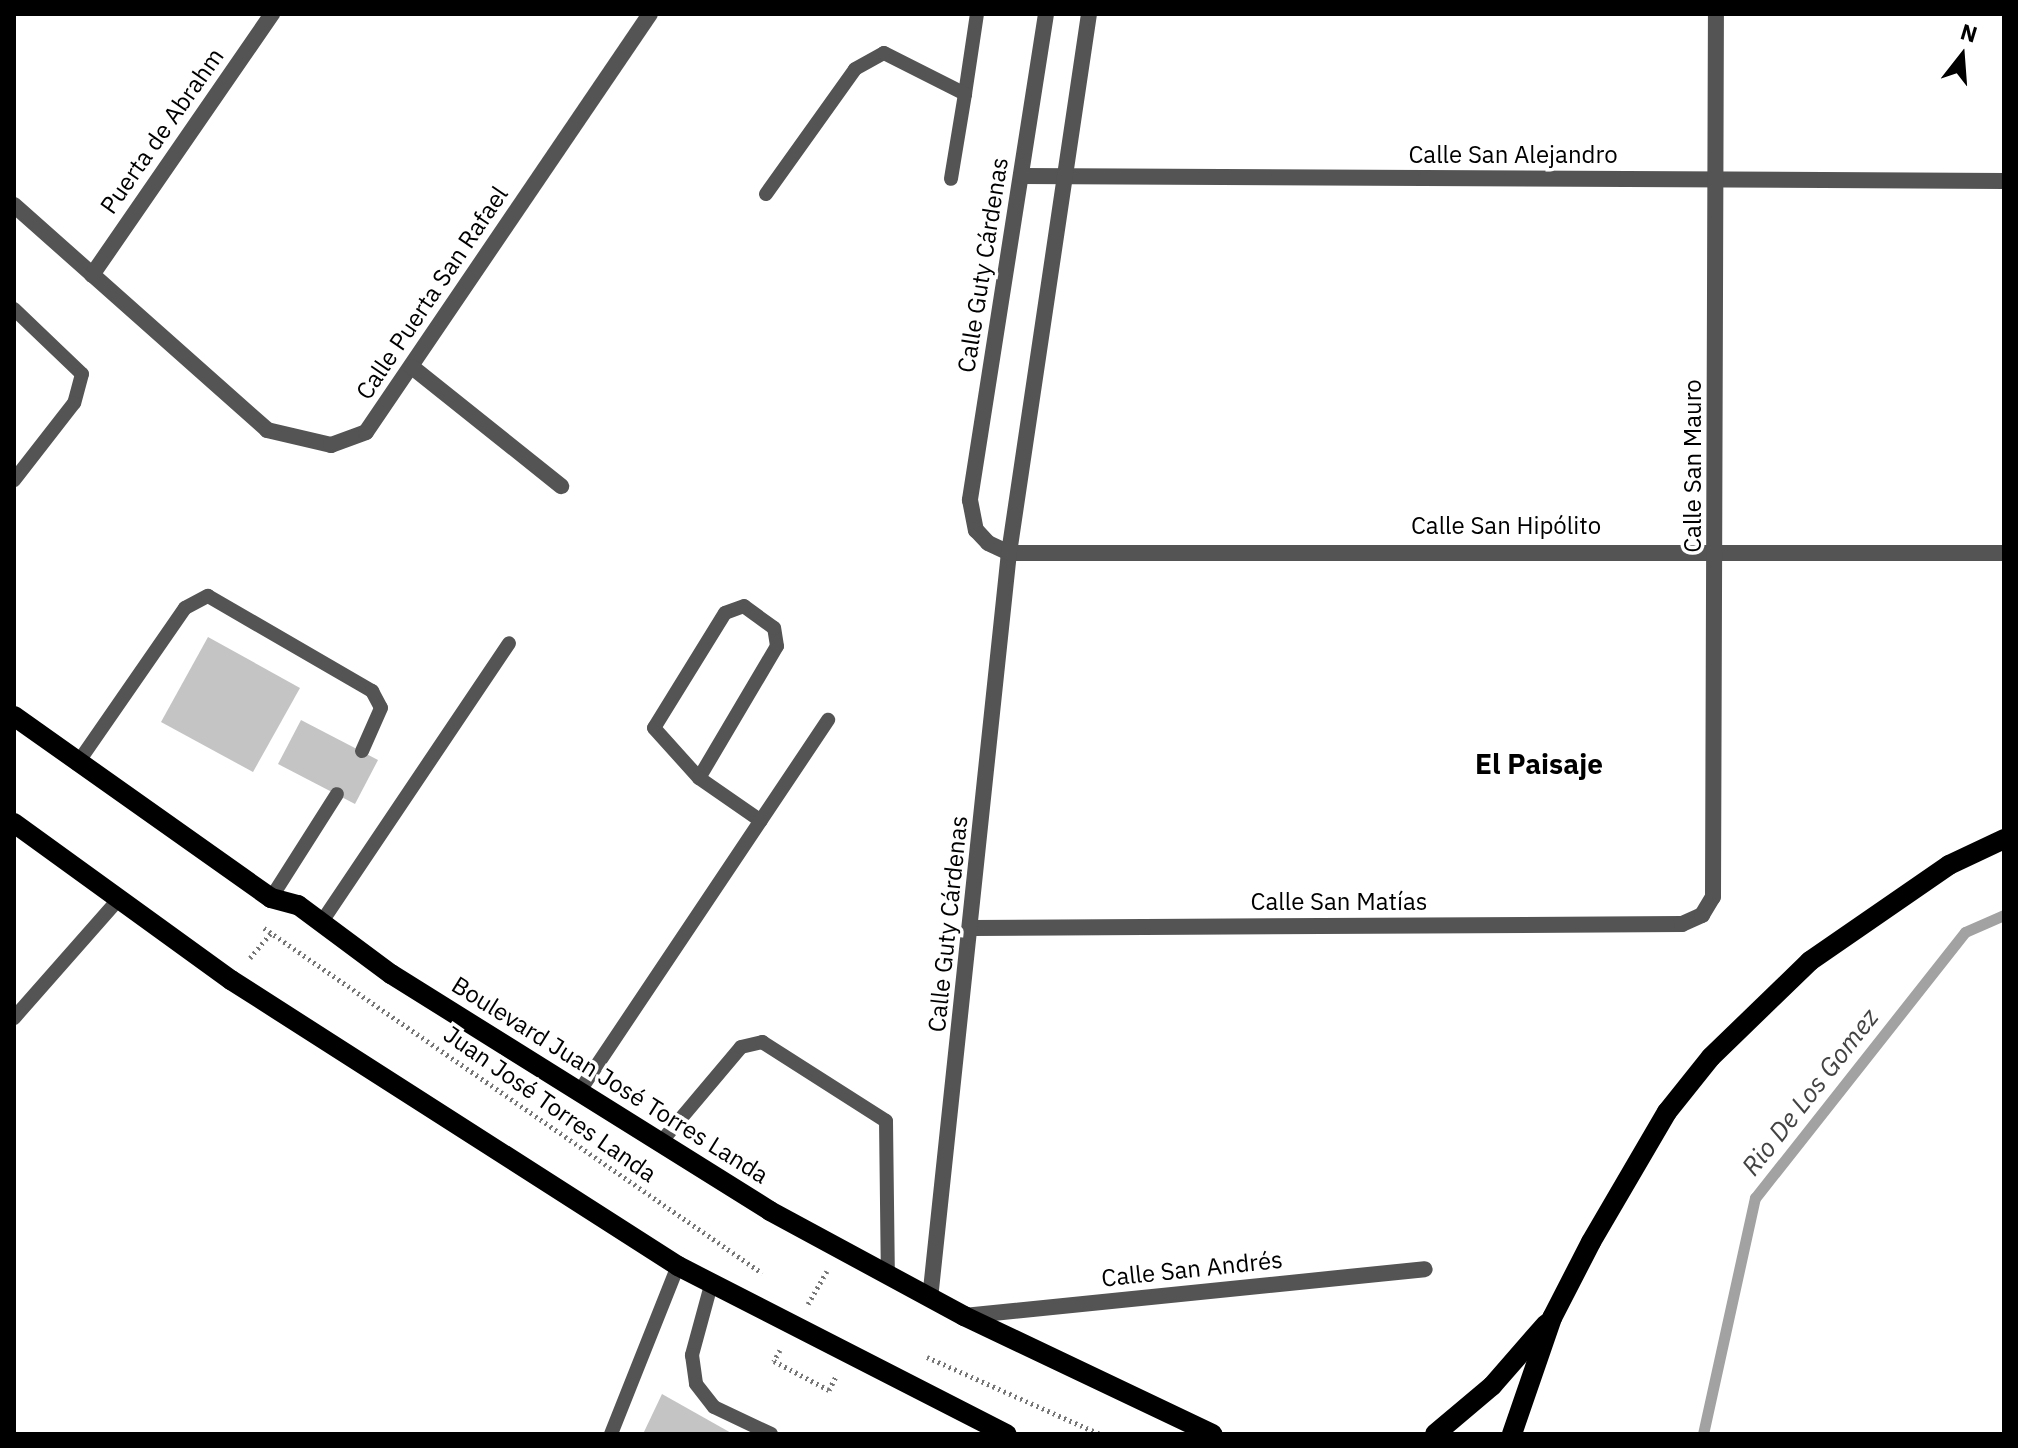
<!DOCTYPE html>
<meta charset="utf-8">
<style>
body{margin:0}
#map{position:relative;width:2018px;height:1448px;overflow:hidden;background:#fff;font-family:"IBM Plex Sans",sans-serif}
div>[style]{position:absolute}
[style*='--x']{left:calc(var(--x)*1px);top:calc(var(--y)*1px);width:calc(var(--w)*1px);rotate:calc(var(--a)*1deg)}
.stream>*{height:11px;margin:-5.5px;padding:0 5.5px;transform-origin:5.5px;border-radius:5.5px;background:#a2a2a2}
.building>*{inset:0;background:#c4c4c4}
.path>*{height:5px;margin-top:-2.5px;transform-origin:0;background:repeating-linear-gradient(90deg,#767676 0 2px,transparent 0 6px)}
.service>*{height:14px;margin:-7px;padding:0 7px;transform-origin:7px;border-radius:7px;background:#545454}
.minor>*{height:16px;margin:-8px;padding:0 8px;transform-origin:8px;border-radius:8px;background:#545454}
.primary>*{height:20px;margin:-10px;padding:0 10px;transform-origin:10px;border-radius:10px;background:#000}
span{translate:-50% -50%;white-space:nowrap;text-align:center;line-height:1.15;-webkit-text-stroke:7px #fff;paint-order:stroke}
.street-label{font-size:24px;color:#000}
.water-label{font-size:26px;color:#434343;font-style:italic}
.quarter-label{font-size:28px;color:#000;font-weight:700}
.frame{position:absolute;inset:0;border:16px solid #000;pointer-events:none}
.north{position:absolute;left:1922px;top:16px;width:80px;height:80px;-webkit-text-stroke:6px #fff;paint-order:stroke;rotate:17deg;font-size:22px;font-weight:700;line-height:32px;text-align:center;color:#000}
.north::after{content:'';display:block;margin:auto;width:28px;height:36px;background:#000;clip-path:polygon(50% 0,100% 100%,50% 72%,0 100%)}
</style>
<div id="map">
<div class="stream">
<div style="--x:1703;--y:1434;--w:242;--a:-77.6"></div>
<div style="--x:1755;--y:1198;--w:339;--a:-51.7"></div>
<div style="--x:1965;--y:932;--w:43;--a:-23.6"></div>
</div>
<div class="building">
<div style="clip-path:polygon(208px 637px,300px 688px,253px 772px,161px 722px)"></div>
<div style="clip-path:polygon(301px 720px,378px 760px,355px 804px,278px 764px)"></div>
<div style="clip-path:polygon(662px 1394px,733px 1434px,643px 1434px)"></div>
</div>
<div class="path">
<div style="--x:264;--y:928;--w:606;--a:34.71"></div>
<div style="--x:250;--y:958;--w:34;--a:-50"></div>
<div style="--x:808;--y:1304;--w:38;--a:-60"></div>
<div style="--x:780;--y:1350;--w:13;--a:119"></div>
<div style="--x:774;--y:1361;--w:62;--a:27.8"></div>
<div style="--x:829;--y:1390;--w:16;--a:-63"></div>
<div style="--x:927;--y:1357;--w:189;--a:24"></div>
</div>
<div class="service">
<div style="--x:965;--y:94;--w:81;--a:-81.5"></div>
<div style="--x:766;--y:194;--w:153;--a:-54.5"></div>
<div style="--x:855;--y:69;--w:33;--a:-29"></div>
<div style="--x:884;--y:53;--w:91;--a:26.8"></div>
<div style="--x:965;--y:94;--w:86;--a:99.4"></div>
<div style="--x:14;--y:309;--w:94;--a:43.7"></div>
<div style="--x:82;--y:374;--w:30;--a:105"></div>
<div style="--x:74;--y:403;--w:98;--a:127.9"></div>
<div style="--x:77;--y:764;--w:190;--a:-55.3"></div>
<div style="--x:185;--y:608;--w:26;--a:-28"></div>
<div style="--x:208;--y:596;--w:190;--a:30.1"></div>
<div style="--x:372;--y:691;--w:19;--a:62"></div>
<div style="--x:381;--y:708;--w:47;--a:113.8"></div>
<div style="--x:699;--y:778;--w:153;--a:-59.4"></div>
<div style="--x:777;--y:646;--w:18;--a:-99"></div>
<div style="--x:774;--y:628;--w:37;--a:-144"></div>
<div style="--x:744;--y:606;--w:20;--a:160"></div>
<div style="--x:725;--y:613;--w:135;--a:121.7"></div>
<div style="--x:654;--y:728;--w:67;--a:48"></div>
<div style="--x:699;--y:778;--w:75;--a:34.7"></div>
<div style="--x:271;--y:898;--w:123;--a:-57.6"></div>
<div style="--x:321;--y:923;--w:337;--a:-56.1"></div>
<div style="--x:14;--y:1018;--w:156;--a:-48.6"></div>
<div style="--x:579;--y:1092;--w:448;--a:-56.2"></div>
<div style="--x:661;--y:1142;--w:124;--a:-49.9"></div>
<div style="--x:741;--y:1047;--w:22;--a:-13"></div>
<div style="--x:762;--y:1042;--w:147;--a:32.5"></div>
<div style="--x:886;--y:1121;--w:156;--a:89.3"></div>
<div style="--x:711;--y:1285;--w:73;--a:105.2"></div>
<div style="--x:692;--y:1355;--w:29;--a:82"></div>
<div style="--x:696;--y:1384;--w:29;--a:52"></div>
<div style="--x:714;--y:1407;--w:63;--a:25.3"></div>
<div style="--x:611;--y:1434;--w:181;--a:-68.3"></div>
</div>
<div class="minor">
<div style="--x:1046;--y:14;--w:492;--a:98.9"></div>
<div style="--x:970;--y:500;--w:31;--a:79"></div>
<div style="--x:976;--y:530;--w:18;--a:47"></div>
<div style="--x:988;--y:543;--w:23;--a:25"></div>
<div style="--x:1009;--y:553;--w:995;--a:0"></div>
<div style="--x:1021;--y:176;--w:983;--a:0.29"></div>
<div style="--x:14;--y:205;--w:339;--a:41.6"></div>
<div style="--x:267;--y:430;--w:66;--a:13.2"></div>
<div style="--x:331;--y:445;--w:37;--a:-20"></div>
<div style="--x:366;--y:432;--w:505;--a:-55.81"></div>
<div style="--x:92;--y:275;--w:317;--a:-55.4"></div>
<div style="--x:412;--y:367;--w:191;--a:38.6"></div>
<div style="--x:973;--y:928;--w:709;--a:-0.32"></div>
<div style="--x:1682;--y:924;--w:22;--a:-24"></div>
<div style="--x:1702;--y:915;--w:21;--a:-59"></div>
<div style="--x:1713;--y:897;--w:883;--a:-89.81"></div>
<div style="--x:930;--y:1299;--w:750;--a:-83.96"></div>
<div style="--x:1009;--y:553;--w:545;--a:-81.56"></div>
<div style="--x:964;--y:1316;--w:463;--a:-5.8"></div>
</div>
<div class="primary">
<div style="--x:14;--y:716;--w:315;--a:35.3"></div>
<div style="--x:271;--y:898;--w:28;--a:15"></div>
<div style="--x:298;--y:905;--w:116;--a:36.6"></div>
<div style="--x:391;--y:974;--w:447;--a:32"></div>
<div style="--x:770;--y:1211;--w:221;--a:28.4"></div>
<div style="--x:964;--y:1316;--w:275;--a:25.4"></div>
<div style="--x:14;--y:823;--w:268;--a:35.9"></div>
<div style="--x:231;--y:980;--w:531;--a:32.61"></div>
<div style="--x:678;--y:1266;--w:369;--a:27.1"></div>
<div style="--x:1435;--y:1434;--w:75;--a:-40.1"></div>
<div style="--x:1492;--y:1386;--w:82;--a:-48.9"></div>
<div style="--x:1512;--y:1434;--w:123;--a:-71"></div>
<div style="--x:1552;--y:1318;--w:85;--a:-62.8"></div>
<div style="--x:1591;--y:1242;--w:151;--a:-59.7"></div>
<div style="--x:1667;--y:1112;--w:70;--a:-51.3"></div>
<div style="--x:1711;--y:1057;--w:138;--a:-44.1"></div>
<div style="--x:1810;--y:961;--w:169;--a:-34.6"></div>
<div style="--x:1949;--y:865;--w:61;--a:-25.3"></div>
</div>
<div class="street-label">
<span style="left:162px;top:131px;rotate:-55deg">Puerta de Abrahm</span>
<span style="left:1513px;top:155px">Calle San Alejandro</span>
<span style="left:983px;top:265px;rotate:-81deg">Calle Guty Cárdenas</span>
<span style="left:432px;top:293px;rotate:-56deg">Calle Puerta San Rafael</span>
<span style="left:1693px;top:466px;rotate:-90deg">Calle San Mauro</span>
<span style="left:1506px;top:526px">Calle San Hipólito</span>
<span style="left:1339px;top:902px">Calle San Matías</span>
<span style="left:948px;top:924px;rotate:-84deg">Calle Guty Cárdenas</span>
<span style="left:610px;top:1080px;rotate:32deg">Boulevard Juan José Torres Landa</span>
<span style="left:550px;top:1104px;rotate:35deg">Juan José Torres Landa</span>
<span style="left:1192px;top:1269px;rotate:-6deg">Calle San Andrés</span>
</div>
<div class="water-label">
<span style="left:1810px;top:1092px;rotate:-52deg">Rio De Los Gomez</span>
</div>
<div class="quarter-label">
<span style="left:1539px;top:764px">El Paisaje</span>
</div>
<div class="frame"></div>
<div class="north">N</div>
</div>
